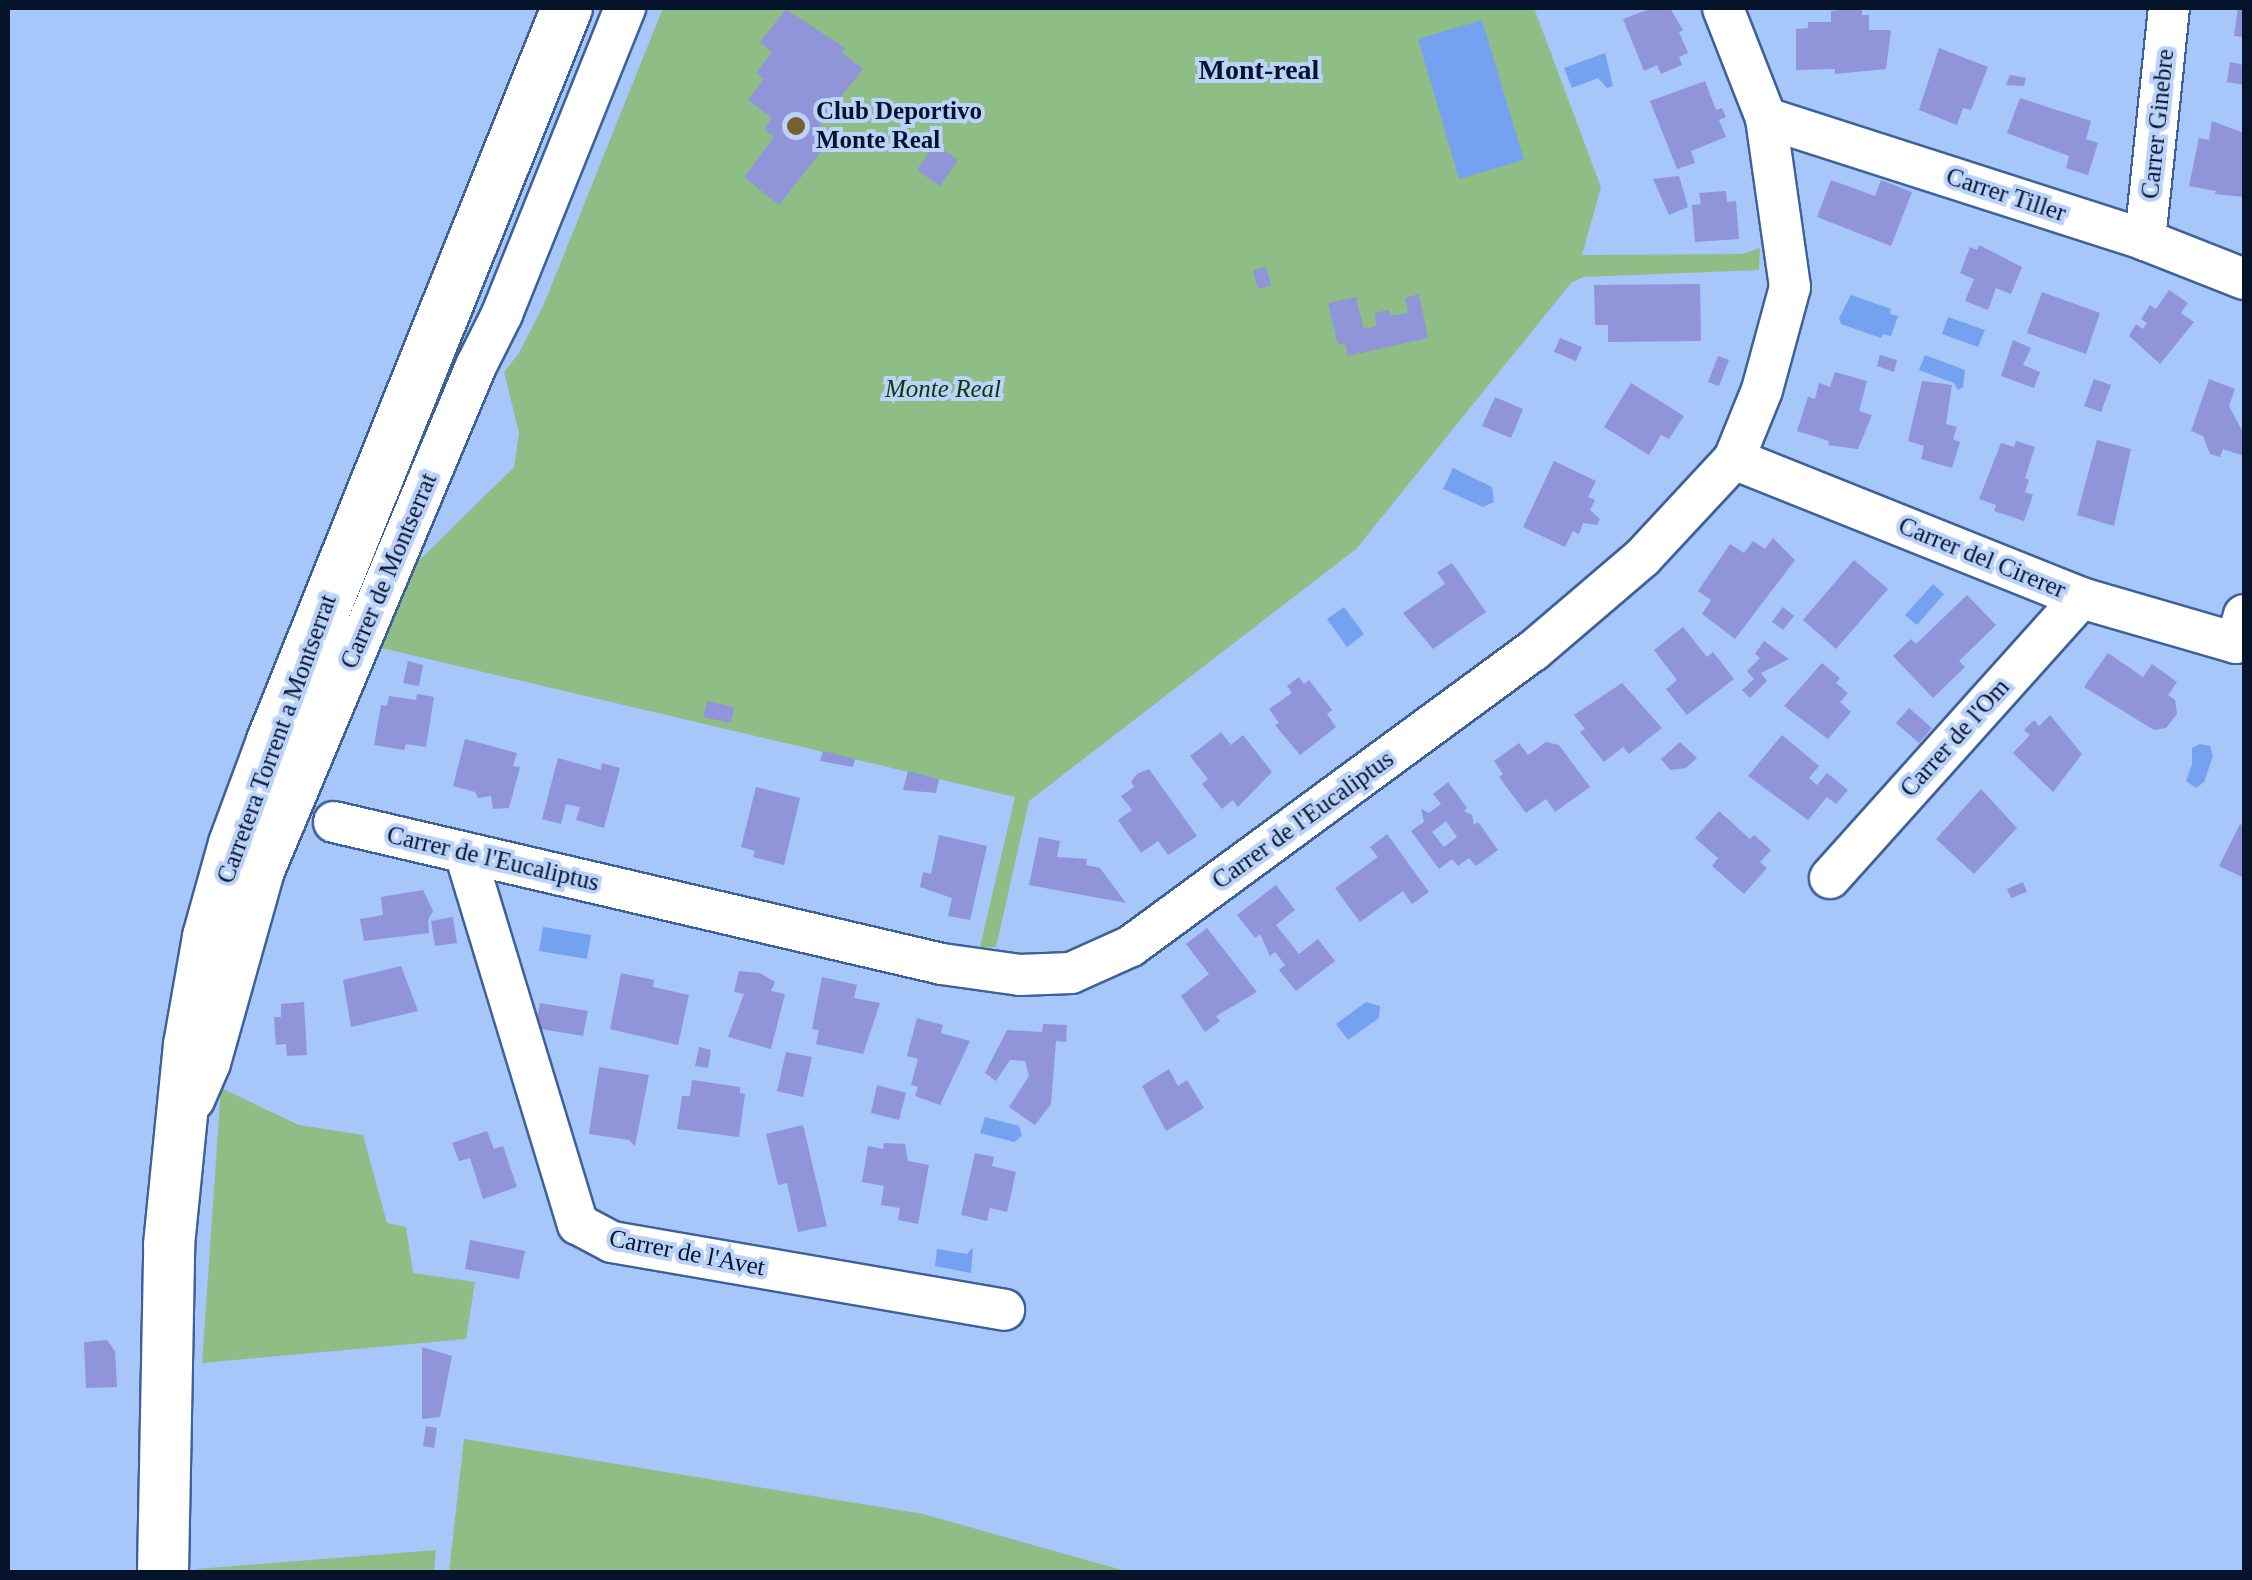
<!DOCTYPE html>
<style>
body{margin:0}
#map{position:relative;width:2252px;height:1580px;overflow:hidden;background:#a7c6fa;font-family:"Times New Roman",serif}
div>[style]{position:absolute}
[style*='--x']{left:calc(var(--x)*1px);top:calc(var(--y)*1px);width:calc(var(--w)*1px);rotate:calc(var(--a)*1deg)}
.green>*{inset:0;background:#8ebe85}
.water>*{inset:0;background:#74a2f1}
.building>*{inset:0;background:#9094d9}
.roads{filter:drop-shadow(2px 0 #3e619a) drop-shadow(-2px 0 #3e619a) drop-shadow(0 2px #3e619a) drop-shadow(0 -2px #3e619a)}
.minor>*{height:40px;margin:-20px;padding:0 20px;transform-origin:20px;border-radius:20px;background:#fff}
.major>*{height:50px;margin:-25px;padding:0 25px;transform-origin:25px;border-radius:25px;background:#fff}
.dots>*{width:28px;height:28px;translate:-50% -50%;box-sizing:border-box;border:5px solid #bbd3fb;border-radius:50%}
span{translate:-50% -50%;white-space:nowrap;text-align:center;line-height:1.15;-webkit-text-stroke:8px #bbd3fb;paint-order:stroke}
.poi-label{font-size:25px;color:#06142b;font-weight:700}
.left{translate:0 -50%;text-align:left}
.street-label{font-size:25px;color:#06142b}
.park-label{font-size:25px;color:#0d3904;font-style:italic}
.neighbourhood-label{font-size:28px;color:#06142b;font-weight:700}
.frame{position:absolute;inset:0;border:10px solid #06142b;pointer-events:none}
</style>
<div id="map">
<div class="green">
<div style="clip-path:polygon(663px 8px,1534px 8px,1601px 187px,1582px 255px,1742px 254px,1760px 248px,1759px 270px,1583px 277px,1571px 283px,1356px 549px,1029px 801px,996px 947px,980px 947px,1015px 797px,373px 646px,364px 615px,514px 467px,519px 433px,504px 372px,519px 353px,544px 304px)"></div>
<div style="clip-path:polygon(221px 1088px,299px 1125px,363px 1135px,387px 1223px,406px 1227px,413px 1273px,475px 1282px,466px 1339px,202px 1363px)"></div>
<div style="clip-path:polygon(464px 1439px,923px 1514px,1129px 1572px,449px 1572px)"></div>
<div style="clip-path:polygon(436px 1550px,434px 1572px,197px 1572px,197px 1569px)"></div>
</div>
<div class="water">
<div style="clip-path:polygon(1482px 20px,1524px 160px,1459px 179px,1418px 39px)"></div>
<div style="clip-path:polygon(1605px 53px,1613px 86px,1607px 88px,1598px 78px,1572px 88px,1564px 68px)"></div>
<div style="clip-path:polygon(1851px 295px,1891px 309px,1890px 314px,1898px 316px,1891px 336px,1883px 334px,1881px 338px,1841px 324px,1839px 318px)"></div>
<div style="clip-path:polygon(1948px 317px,1985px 330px,1978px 347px,1942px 334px)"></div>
<div style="clip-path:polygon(1925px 355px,1965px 370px,1963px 387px,1958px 390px,1954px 383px,1919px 370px)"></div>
<div style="clip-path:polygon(1453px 468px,1492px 487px,1494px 502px,1483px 507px,1443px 489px)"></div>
<div style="clip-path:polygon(1933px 584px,1944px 594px,1917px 625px,1905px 615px)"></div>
<div style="clip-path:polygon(1344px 607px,1364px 634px,1347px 647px,1327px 619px)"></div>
<div style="clip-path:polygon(2200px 744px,2210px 746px,2213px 756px,2204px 782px,2196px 788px,2186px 781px,2192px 764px,2192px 748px)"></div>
<div style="clip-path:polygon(543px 927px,591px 935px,587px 959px,539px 951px)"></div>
<div style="clip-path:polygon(1366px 1002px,1380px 1006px,1379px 1018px,1348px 1040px,1336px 1024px)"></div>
<div style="clip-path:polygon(985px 1117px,1019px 1126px,1022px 1136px,1014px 1142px,980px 1133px)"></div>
<div style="clip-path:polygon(973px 1247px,971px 1273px,935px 1266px,937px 1249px,967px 1254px)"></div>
</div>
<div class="building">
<div style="clip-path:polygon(1653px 8px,1670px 8px,1683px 30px,1679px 32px,1688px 53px,1679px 57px,1682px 65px,1661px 74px,1657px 65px,1644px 71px,1623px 19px)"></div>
<div style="clip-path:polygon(1862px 8px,1862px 15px,1869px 15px,1869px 30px,1891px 30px,1886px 69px,1835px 74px,1835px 69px,1796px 70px,1796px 29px,1808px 28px,1808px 22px,1831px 22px,1831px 11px)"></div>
<div style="clip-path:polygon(2238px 8px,2244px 8px,2244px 37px,2234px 36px)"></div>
<div style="clip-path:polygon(786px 9px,845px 48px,842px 53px,863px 69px,819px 124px,834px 135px,779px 205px,744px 177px,774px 137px,764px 129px,772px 118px,748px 100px,764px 79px,756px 73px,772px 52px,760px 42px)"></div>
<div style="clip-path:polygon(1939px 48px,1988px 67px,1971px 110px,1963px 108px,1957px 125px,1919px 110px)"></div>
<div style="clip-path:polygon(2230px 62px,2244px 65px,2244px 85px,2227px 82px)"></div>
<div style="clip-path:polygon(2010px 75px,2026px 78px,2024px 86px,2006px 85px)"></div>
<div style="clip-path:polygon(1705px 81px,1716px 110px,1722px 108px,1726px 117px,1719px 120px,1726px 137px,1691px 151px,1695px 163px,1677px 169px,1650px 101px)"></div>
<div style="clip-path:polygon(2020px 98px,2091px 121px,2086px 139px,2098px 143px,2088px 175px,2066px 168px,2069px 156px,2007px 133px)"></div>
<div style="clip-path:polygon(2212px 121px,2244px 133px,2244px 197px,2215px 194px,2216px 191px,2189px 186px,2199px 138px,2209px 140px)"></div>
<div style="clip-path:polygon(935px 144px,958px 160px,940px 186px,917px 170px)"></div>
<div style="clip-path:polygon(1679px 176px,1688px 207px,1669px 215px,1653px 179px)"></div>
<div style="clip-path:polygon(1831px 180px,1875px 196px,1881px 180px,1912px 192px,1891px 246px,1817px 217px)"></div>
<div style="clip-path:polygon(1726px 191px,1727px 202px,1736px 201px,1739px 239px,1695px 242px,1692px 205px,1701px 204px,1699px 193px)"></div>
<div style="clip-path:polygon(1979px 245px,2022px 267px,2011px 294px,1996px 288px,1988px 310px,1965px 301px,1974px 279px,1960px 273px,1970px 247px,1977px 250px)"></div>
<div style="clip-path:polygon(1266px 267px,1271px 286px,1258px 289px,1253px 270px)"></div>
<div style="clip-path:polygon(1700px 284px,1701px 341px,1608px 342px,1608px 325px,1595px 325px,1594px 285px)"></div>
<div style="clip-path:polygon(2169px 290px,2188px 303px,2181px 313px,2194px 322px,2160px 364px,2129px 336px,2136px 324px,2143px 329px,2147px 323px,2141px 319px,2150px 305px,2156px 309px)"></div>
<div style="clip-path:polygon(2042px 292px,2100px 313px,2086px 354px,2027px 333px)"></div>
<div style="clip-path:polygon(1419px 294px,1428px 338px,1348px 356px,1345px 343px,1338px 345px,1328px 303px,1356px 297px,1364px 329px,1377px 326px,1374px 313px,1389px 310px,1390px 316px,1408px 313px,1405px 298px)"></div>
<div style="clip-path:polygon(1560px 338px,1582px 347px,1576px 361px,1554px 352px)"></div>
<div style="clip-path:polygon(2013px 340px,2031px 348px,2023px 365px,2040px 372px,2034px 388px,2001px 376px)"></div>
<div style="clip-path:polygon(1880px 355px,1897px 360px,1894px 372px,1877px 366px)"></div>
<div style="clip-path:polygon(1718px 356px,1729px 360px,1719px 386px,1708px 382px)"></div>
<div style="clip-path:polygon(1835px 372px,1867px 381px,1859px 411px,1872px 415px,1858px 449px,1828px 445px,1829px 441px,1797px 431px,1808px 397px,1815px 399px,1819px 383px,1830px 387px)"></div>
<div style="clip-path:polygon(2094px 379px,2111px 385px,2101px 412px,2084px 406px)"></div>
<div style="clip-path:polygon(2209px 379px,2235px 389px,2229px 406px,2244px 434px,2244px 456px,2223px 449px,2220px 457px,2210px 454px,2203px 436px,2191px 431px)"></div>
<div style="clip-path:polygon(1922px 381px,1952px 385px,1946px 424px,1957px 427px,1953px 439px,1960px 442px,1952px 468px,1921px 459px,1924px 446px,1908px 441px)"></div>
<div style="clip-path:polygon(1631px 383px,1684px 416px,1669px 439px,1661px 435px,1649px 455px,1604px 427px)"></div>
<div style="clip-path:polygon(1495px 397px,1523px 409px,1511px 438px,1482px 426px)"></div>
<div style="clip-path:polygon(2097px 440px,2131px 449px,2114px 526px,2077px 515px)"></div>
<div style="clip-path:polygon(2016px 441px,2035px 447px,2025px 478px,2029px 480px,2025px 492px,2033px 495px,2024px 521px,1994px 511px,1996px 505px,1979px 499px,2001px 443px,2014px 447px)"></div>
<div style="clip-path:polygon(1554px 461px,1596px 481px,1588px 497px,1595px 500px,1590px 510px,1600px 519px,1597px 525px,1583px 523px,1579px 534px,1573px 531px,1565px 547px,1523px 527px)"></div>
<div style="clip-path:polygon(1773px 538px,1795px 560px,1735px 639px,1702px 614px,1711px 600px,1698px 591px,1730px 544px,1744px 553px,1753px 541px,1765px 549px)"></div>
<div style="clip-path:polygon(1854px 560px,1888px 589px,1836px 649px,1803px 620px)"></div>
<div style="clip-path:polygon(1452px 563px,1486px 612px,1433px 649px,1403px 613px,1445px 584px,1437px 572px)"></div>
<div style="clip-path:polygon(1967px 595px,1996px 625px,1959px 661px,1965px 667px,1933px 698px,1893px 656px,1911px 639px,1916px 644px)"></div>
<div style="clip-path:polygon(1783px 607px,1794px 616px,1783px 630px,1772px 622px)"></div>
<div style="clip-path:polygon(1683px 627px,1707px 657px,1713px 652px,1734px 679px,1687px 715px,1666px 689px,1677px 680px,1654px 650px)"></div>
<div style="clip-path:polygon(1764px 641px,1789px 659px,1761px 673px,1767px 681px,1750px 698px,1742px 690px,1754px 679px,1747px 671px,1760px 658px,1755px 654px)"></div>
<div style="clip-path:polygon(2108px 653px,2143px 677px,2152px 664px,2177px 682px,2168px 695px,2175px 700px,2177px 714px,2166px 728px,2154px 730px,2084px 687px)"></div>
<div style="clip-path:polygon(408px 661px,423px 665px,419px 686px,403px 683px)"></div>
<div style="clip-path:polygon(1822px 663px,1840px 678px,1836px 683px,1848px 693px,1840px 702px,1851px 712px,1828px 739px,1784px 706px)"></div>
<div style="clip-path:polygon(1299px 677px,1304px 684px,1309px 680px,1332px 710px,1327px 714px,1336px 727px,1300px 755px,1275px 725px,1279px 723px,1269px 709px,1292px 693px,1287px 686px)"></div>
<div style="clip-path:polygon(1622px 683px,1662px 728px,1629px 754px,1623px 747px,1604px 762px,1580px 732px,1585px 729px,1574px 715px)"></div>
<div style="clip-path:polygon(417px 694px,434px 697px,426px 747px,406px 744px,404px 750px,374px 745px,381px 705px,387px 706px,389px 696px,416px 700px)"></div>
<div style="clip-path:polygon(707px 701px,734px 707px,731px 723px,703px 717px)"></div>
<div style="clip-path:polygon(1909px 708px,1932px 728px,1919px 743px,1896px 723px)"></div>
<div style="clip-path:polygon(2050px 715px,2082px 754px,2053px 792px,2013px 753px,2030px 735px,2024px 730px,2034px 720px,2039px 726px)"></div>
<div style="clip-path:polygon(1221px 732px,1231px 745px,1243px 735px,1272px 772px,1238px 807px,1233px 800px,1222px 809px,1202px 784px,1208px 779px,1190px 756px)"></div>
<div style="clip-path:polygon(1782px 735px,1819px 766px,1809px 778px,1817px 785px,1827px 773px,1848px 790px,1836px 804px,1827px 797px,1808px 820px,1748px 776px)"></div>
<div style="clip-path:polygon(465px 739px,517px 753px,513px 766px,520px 767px,509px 808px,493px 809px,491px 796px,478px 798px,475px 792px,453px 786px)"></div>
<div style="clip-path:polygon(1546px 742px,1559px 745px,1590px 787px,1555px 812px,1546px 799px,1526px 813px,1499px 777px,1503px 774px,1494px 761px,1519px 743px,1528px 755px)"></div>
<div style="clip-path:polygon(1680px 742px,1697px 758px,1686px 768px,1670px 770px,1661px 759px)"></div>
<div style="clip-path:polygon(823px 751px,855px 759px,853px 767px,820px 761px)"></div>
<div style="clip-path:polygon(558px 758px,601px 770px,602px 763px,620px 768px,604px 828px,576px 820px,580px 807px,566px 804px,561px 824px,542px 819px)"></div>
<div style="clip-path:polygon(1149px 769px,1197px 836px,1168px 855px,1158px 841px,1141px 853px,1118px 820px,1132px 810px,1121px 796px,1134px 787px,1131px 782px,1137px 774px)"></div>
<div style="clip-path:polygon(908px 771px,939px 779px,936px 793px,903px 790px)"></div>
<div style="clip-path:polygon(evenodd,1448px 782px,1467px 808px,1464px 811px,1472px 815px,1474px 825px,1478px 822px,1498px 850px,1476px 866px,1469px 858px,1458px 866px,1452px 859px,1439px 869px,1411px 831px,1424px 822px,1421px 809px,1429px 813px,1441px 804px,1433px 794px,1448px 782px,1446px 821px,1457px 837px,1444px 847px,1432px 832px,1446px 821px)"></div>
<div style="clip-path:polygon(756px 787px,800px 798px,784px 865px,753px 857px,755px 851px,741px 847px)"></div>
<div style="clip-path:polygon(1981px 789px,2017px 828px,1974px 874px,1936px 839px)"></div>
<div style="clip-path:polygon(1719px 811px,1750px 839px,1754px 835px,1771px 850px,1760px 862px,1767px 868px,1744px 894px,1712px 866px,1718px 858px,1695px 838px)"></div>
<div style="clip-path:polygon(2240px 824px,2244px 826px,2242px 877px,2219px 866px)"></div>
<div style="clip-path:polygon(1387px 834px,1429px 892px,1412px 904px,1403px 891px,1360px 922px,1335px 888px,1378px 857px,1370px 847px)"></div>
<div style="clip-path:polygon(939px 835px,987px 846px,970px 920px,948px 916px,952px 898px,920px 887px,923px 872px,931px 874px)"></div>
<div style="clip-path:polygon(1039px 837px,1060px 841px,1057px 857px,1087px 859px,1086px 865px,1100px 868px,1126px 903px,1029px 885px)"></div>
<div style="clip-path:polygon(2023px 882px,2027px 892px,2011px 898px,2007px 889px)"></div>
<div style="clip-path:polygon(1276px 885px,1295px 910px,1276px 925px,1299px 954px,1318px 939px,1335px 961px,1296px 991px,1279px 970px,1285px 965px,1275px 952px,1270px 956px,1260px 934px,1255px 938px,1237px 915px)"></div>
<div style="clip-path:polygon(423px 890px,433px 911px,428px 920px,429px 933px,364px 941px,360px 919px,383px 915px,381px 897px)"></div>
<div style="clip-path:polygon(453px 917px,457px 943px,435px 946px,431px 921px)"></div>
<div style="clip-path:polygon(1207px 928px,1257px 992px,1216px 1016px,1220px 1021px,1205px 1032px,1181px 996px,1209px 974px,1186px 944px)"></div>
<div style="clip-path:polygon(401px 966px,418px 1011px,351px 1027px,343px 980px)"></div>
<div style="clip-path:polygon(739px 971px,760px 973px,775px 982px,771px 991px,785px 994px,771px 1049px,728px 1037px,744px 994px,734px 992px)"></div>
<div style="clip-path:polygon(621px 973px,654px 980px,653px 987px,689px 995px,678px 1045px,610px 1029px)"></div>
<div style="clip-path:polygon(822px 977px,857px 985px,854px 998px,880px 1003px,863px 1054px,816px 1044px,819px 1030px,812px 1029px)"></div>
<div style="clip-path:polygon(304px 1002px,307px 1055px,287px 1056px,286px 1044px,276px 1045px,274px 1017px,281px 1017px,281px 1004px)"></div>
<div style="clip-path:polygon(540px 1003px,588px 1011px,583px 1036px,535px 1028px)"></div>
<div style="clip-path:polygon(917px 1018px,943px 1025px,941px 1033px,970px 1041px,940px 1105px,915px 1096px,918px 1087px,911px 1085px,918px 1059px,907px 1056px)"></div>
<div style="clip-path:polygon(1043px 1024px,1067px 1025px,1066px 1042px,1056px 1041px,1051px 1104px,1035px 1125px,1009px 1107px,1029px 1076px,1025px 1061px,1010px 1060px,996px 1081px,985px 1073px,1007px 1030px,1042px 1032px)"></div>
<div style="clip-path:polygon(699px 1047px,711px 1050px,708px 1068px,695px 1066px)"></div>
<div style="clip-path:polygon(786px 1052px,812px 1057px,803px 1097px,777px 1091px)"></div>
<div style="clip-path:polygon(599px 1067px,649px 1075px,635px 1146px,629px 1140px,589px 1134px)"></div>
<div style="clip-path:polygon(1169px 1069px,1178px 1086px,1187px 1080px,1204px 1108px,1166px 1131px,1142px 1086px)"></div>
<div style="clip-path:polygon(692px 1080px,740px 1087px,740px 1093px,745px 1094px,739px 1137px,677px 1129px,682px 1096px,690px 1096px)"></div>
<div style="clip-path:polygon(877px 1085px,906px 1093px,899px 1120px,871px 1113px)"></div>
<div style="clip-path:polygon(803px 1125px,827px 1226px,798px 1232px,787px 1183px,778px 1185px,766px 1134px)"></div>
<div style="clip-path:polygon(487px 1131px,494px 1149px,503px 1146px,517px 1187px,483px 1199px,470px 1158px,459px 1161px,452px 1143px)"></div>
<div style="clip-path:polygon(884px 1143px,905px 1144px,908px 1161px,929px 1165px,918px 1224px,898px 1220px,900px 1208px,881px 1205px,884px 1186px,862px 1182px,868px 1146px,883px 1149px)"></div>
<div style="clip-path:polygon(975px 1153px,994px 1157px,992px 1166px,1016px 1172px,1007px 1212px,990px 1208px,987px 1221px,961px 1215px)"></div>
<div style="clip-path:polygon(470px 1240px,525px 1251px,519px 1279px,465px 1269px)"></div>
<div style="clip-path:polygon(107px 1340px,115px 1351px,117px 1387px,86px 1388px,84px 1342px)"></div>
<div style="clip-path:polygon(422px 1347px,452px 1356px,440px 1417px,422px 1419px)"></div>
<div style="clip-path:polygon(426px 1426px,437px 1428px,434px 1448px,423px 1446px)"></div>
</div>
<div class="roads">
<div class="minor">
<div style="--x:1766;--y:118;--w:398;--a:17.8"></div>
<div style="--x:2145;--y:240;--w:106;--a:21.5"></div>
<div style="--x:2145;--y:240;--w:233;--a:-84.1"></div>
<div style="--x:1734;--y:459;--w:374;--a:21.8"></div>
<div style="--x:2081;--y:598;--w:161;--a:16.2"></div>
<div style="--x:2236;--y:643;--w:29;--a:-74"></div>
<div style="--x:334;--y:822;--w:624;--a:13.15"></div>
<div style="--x:942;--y:964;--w:79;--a:8"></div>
<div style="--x:1020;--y:975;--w:51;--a:-2.2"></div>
<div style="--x:1071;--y:973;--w:66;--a:-24.2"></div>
<div style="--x:1131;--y:946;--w:499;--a:-36.3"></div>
<div style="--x:1533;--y:651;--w:143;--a:-40.5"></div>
<div style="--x:1642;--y:558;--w:135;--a:-47.1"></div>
<div style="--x:1734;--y:459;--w:74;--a:-67.9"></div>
<div style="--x:1762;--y:390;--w:107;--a:-74.8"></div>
<div style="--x:1790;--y:287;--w:171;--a:-98.1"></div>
<div style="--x:1766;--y:118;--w:118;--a:-111.4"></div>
<div style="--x:465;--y:853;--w:388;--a:73.1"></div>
<div style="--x:578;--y:1224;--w:38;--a:28"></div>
<div style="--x:612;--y:1242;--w:398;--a:9.8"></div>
<div style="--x:1830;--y:878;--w:376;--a:-48.1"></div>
<div style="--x:194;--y:1100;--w:40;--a:-66.6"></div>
<div style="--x:210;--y:1063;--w:199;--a:-74.3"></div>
<div style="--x:264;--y:871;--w:548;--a:-67.23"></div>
<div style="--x:476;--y:366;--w:58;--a:-63.4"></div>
<div style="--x:502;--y:314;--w:330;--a:-68.1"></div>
</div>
<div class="major">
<div style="--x:163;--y:1572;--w:327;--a:-88.9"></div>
<div style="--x:169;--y:1245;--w:201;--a:-84.3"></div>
<div style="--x:189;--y:1045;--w:110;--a:-80"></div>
<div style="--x:208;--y:937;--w:97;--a:-74.4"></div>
<div style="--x:234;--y:844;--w:110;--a:-69.7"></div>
<div style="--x:272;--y:741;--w:790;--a:-68.08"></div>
</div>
</div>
<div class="dots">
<div style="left:796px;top:126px;background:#785e30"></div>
</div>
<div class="poi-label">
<span class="left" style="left:816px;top:126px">Club Deportivo<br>Monte Real</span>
</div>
<div class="street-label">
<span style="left:2158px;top:124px;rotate:-84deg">Carrer Ginebre</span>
<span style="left:2006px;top:195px;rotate:18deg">Carrer Tiller</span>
<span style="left:1982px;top:558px;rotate:22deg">Carrer del Cirerer</span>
<span style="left:389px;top:571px;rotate:-67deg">Carrer de Montserrat</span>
<span style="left:1955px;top:738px;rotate:-48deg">Carrer de l'Om</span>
<span style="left:277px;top:739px;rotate:-70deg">Carretera Torrent a Montserrat</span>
<span style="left:1303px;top:820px;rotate:-36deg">Carrer de l'Eucaliptus</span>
<span style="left:493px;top:859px;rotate:13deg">Carrer de l'Eucaliptus</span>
<span style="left:687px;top:1253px;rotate:11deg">Carrer de l'Avet</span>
</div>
<div class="park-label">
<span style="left:943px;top:389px">Monte Real</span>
</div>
<div class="neighbourhood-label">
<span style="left:1259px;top:70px">Mont-real</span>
</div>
<div class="frame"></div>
</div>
